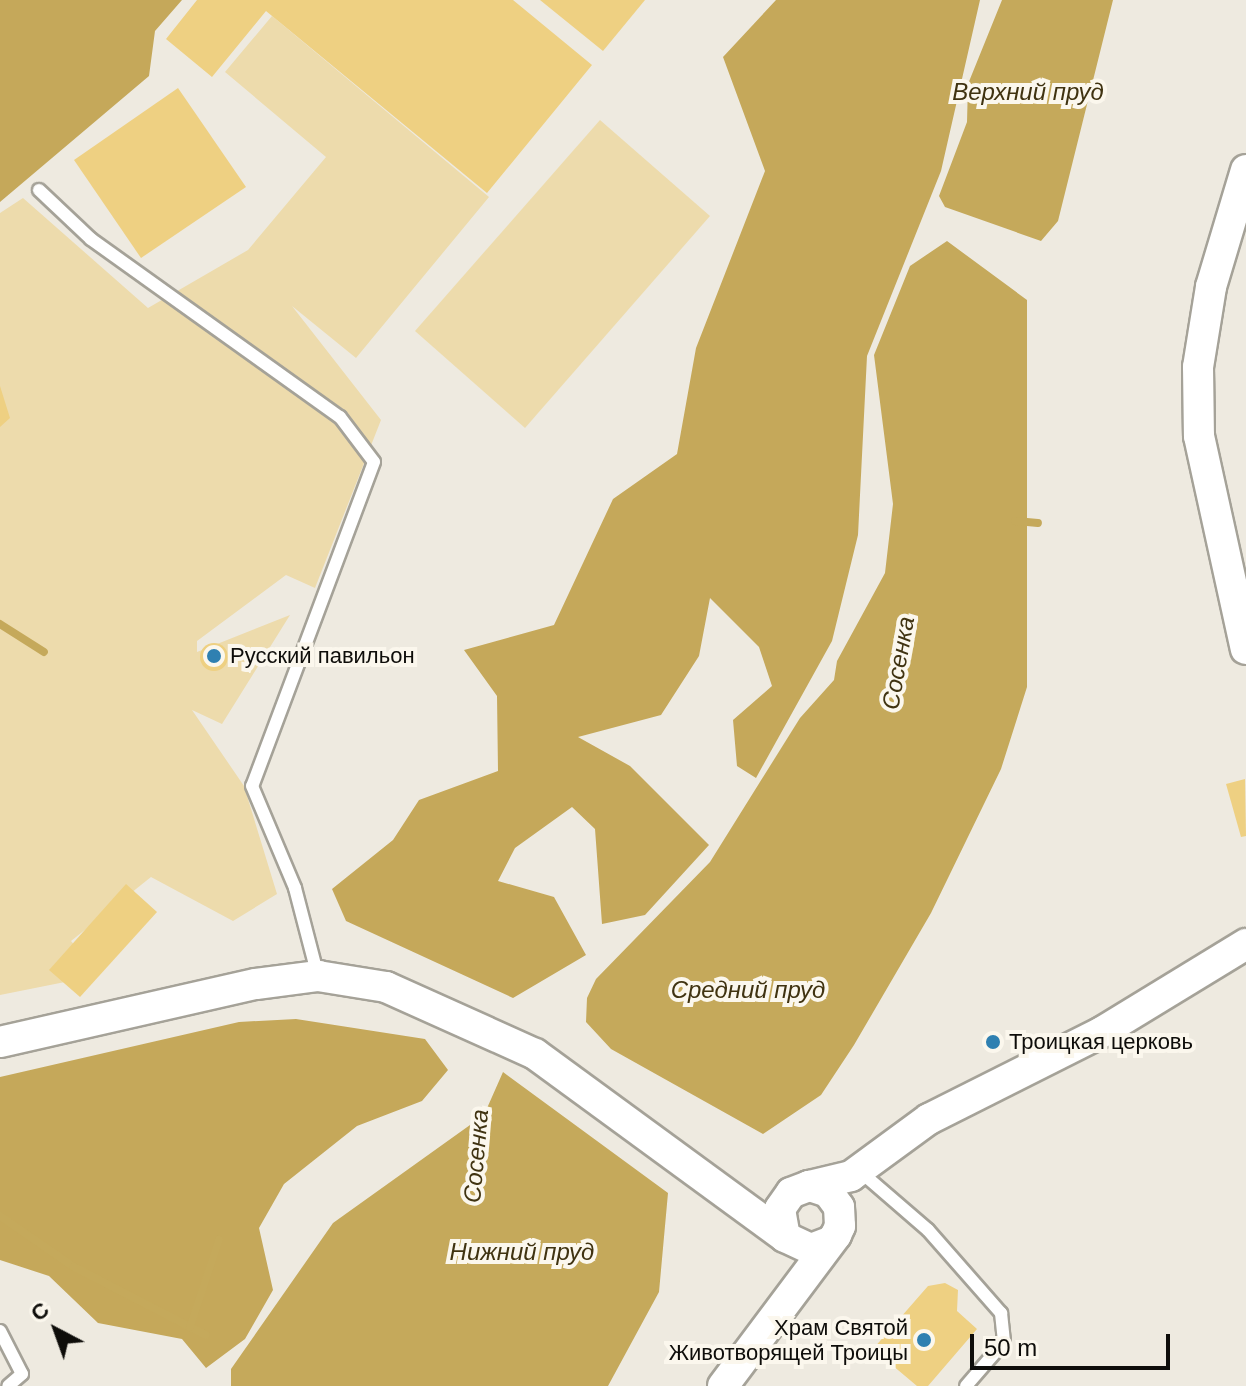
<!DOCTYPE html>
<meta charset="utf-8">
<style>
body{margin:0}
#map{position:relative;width:1246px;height:1386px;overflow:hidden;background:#eeeae0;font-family:Helvetica,sans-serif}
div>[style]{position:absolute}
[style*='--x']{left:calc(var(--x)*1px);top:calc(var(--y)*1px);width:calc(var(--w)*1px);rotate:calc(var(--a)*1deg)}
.green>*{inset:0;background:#eddbac}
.forest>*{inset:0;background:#c5a85a}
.water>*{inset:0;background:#c5a95b}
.stream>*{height:8px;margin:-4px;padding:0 4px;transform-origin:4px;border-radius:4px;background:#c5a95b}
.building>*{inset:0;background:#eed082}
.round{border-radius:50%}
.roads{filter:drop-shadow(2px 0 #a5a298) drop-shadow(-2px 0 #a5a298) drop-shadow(0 2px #a5a298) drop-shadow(0 -2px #a5a298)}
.service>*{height:12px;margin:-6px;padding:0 6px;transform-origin:6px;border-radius:6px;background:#fff}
.tertiary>*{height:30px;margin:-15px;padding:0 15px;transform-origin:15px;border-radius:15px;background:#fff}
.dots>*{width:22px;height:22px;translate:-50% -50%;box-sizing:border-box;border:4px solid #fbf7ed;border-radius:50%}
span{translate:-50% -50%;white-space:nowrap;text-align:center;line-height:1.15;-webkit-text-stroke:8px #fbf7ed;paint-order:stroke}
.poi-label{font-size:22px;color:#0e0d0a}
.left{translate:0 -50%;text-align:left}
.right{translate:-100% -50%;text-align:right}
.water-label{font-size:24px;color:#403311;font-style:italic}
.north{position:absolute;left:16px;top:1290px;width:80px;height:80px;-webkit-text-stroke:6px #fbf7ed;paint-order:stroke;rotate:319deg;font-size:22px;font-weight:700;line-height:32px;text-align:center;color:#0e0d0a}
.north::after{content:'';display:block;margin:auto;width:28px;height:36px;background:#0e0d0a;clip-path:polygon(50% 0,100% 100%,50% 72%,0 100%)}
.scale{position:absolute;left:970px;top:1334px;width:200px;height:36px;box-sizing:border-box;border:4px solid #0e0d0a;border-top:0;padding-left:10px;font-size:24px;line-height:28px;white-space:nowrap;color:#0e0d0a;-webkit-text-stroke:6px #fbf7ed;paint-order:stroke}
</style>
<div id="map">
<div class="green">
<div style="clip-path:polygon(272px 16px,489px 197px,356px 358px,292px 306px,381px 420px,315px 588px,286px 575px,197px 641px,197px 652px,290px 615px,222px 724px,192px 710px,244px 786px,277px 894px,233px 921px,151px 877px,71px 941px,100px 975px,0 995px,0 213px,23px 198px,148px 308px,248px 250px,326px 157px,225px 72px)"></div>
<div style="clip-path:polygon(600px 120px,710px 216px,525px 428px,415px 331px)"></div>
</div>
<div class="forest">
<div style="clip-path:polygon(0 0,182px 0,155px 31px,149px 76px,0 202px)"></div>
<div style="clip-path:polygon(776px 0,980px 0,941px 171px,867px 356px,858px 535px,832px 641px,756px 778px,737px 766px,733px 720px,772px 686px,759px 647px,710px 598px,699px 656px,661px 715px,578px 737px,630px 766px,709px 845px,645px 915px,602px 924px,595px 829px,572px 807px,515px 848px,498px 881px,554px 897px,586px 955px,513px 998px,346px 921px,332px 889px,393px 840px,419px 800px,498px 771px,497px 696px,464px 650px,554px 625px,613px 499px,677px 454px,696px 348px,765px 171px,723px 57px)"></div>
<div style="clip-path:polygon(296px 1019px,425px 1039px,448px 1070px,422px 1101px,357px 1126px,284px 1184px,259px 1228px,273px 1290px,245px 1339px,206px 1368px,182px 1339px,98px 1323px,49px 1276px,0 1260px,0 1077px,239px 1022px)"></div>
</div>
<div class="water">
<div style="clip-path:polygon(1002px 0,1113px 0,1058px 221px,1041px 241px,945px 207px,939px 196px,967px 122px,968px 84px)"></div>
<div style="clip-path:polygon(947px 241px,1027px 300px,1027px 687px,1001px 769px,931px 913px,854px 1045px,821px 1095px,763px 1134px,611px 1049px,586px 1022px,587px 998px,596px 979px,710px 862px,800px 718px,834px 680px,837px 661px,885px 573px,893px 504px,874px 355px,910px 266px)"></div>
<div style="clip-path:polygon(503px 1072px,668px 1193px,659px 1292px,608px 1386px,231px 1386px,231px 1369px,333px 1223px,484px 1115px)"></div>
</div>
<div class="stream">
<div style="--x:1015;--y:521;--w:23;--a:5"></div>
<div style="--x:0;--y:624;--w:52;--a:32.5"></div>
<div style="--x:0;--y:1216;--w:90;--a:34.6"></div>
<div style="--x:74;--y:1267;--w:148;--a:27.3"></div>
<div style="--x:190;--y:1327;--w:92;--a:-71.6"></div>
</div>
<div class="building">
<div style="clip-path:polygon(197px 0,513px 0,592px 65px,487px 193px,266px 11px,212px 77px,166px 39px)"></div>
<div style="clip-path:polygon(540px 0,645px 0,603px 51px)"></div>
<div style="clip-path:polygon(178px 88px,246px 187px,141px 258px,74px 160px)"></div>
<div style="clip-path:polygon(0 386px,10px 418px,0 427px)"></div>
<div class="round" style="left:200px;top:643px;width:28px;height:28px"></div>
<div style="clip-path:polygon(1245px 779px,1246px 836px,1241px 837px,1226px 784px)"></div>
<div style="clip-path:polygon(126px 884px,157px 912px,80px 997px,49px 970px)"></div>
<div style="clip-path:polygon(945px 1283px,958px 1290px,957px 1311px,977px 1329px,928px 1386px,917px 1386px,873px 1349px,928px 1286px)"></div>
</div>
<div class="roads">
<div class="service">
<div style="--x:39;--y:190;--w:71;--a:43.3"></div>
<div style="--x:91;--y:239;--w:306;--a:35.6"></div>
<div style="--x:340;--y:417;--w:56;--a:52.9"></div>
<div style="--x:374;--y:462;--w:346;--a:110.6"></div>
<div style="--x:252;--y:786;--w:111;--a:67.1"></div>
<div style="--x:295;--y:888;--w:91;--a:75.4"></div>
<div style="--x:862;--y:1173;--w:87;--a:40.8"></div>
<div style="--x:928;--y:1230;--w:111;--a:48.7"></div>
<div style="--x:1001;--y:1313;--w:29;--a:84"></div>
<div style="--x:1004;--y:1342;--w:58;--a:130.8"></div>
<div style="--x:0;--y:1331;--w:48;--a:62.9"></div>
<div style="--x:22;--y:1374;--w:18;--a:139"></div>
</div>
<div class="tertiary">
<div style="--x:1246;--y:170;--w:122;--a:106.7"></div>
<div style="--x:1211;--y:287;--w:81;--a:99.2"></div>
<div style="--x:1198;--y:367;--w:69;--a:89.2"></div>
<div style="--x:1199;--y:436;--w:218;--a:77.6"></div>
<div style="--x:0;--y:1042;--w:262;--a:-12.8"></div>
<div style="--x:256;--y:984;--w:63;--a:-7.4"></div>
<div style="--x:318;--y:976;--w:69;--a:9.2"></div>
<div style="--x:386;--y:987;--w:163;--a:24.2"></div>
<div style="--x:535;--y:1054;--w:310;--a:36.2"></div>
<div style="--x:809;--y:1186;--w:43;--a:-13.4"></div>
<div style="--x:851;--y:1176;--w:97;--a:-36.2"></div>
<div style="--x:929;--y:1119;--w:194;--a:-26.7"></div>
<div style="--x:1102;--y:1032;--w:169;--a:-31.4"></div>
<div style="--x:723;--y:1386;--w:189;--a:-53.2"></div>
<div style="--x:836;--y:1235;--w:10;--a:-66"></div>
<div style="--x:840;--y:1226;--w:19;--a:-93"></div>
<div style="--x:839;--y:1207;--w:19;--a:-126"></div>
<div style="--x:828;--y:1192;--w:20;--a:-162"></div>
<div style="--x:809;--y:1186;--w:19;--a:159"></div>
<div style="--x:791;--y:1193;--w:19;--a:125"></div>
<div style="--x:780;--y:1209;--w:28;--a:80"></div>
<div style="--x:785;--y:1237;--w:29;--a:25"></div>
<div style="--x:811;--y:1249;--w:19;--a:-21"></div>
</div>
</div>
<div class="dots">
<div style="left:214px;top:656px;background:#2f80b1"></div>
<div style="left:993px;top:1042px;background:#2f80b1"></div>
<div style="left:924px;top:1340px;background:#2f80b1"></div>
</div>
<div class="poi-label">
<span class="left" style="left:230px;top:656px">Русский павильон</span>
<span class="left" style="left:1009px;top:1042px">Троицкая церковь</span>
<span class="right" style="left:908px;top:1340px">Храм Святой<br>Животворящей Троицы</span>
</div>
<div class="water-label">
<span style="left:1028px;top:92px">Верхний пруд</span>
<span style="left:898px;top:663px;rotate:-80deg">Сосенка</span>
<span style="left:748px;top:990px">Средний пруд</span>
<span style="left:476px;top:1156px;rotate:-85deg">Сосенка</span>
<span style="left:522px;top:1252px">Нижний пруд</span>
</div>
<div class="north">С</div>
<div class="scale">50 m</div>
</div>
